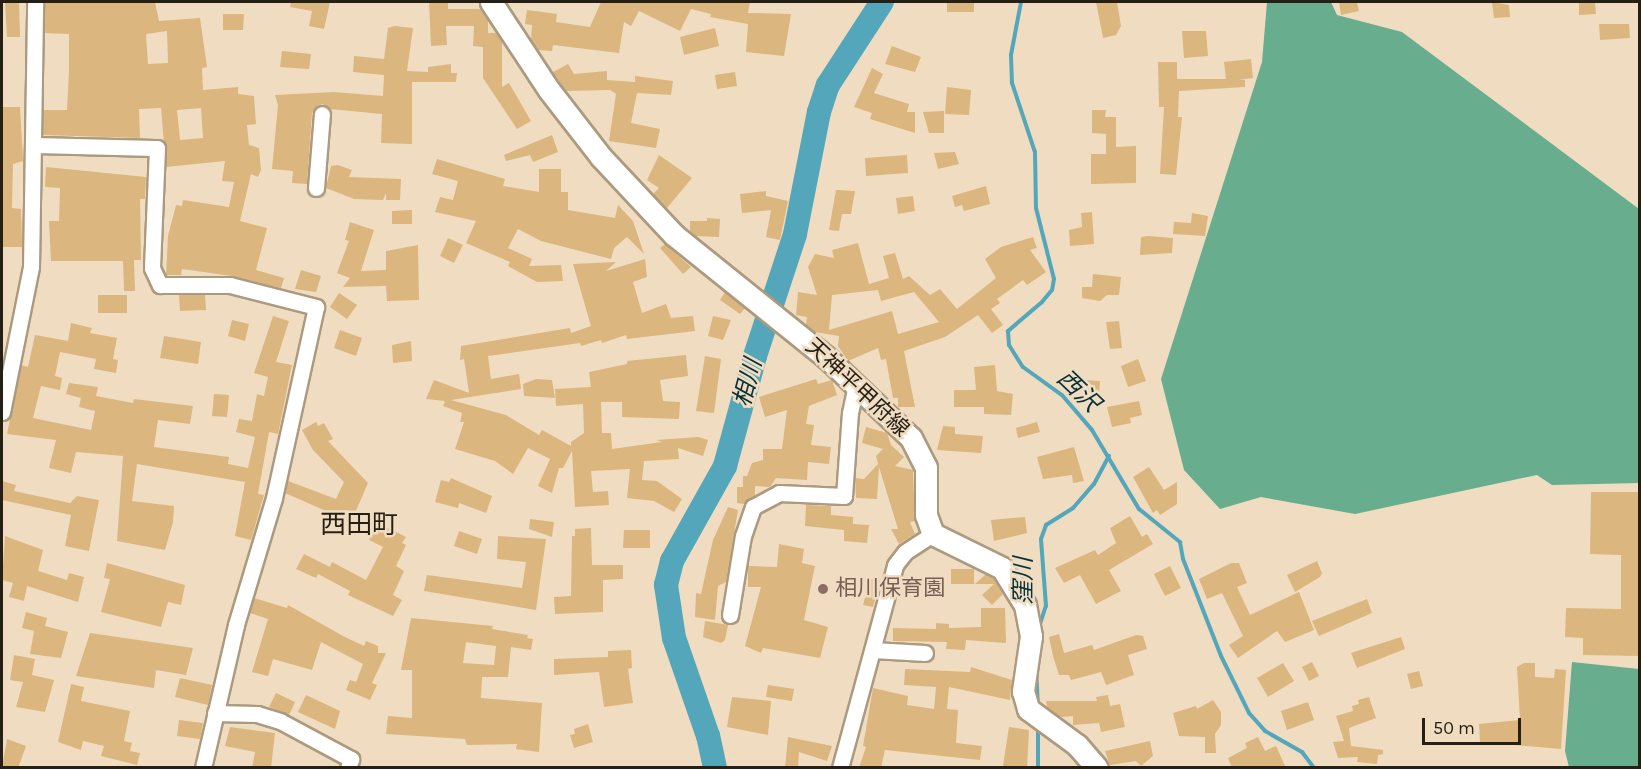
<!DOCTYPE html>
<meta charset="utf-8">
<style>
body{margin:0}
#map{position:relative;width:1641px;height:769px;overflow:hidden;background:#f0ddc1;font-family:Karla,"Noto Sans JP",sans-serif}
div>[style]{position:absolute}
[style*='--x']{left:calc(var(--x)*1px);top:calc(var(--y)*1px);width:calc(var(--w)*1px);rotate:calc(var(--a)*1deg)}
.forest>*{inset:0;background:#67ad8e}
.stream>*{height:4px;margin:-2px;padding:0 2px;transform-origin:2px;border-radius:2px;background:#54a6ba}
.river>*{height:24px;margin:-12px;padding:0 12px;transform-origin:12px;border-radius:12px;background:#54a6ba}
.building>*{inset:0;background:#dbb67e}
.roads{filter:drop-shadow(2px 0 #ac9a7f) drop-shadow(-2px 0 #ac9a7f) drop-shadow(0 2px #ac9a7f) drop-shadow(0 -2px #ac9a7f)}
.minor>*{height:15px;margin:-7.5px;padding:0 7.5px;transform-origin:7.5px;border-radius:7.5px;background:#fff}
.secondary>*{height:21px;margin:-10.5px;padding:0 10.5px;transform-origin:10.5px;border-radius:10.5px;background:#fff}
.dots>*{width:16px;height:16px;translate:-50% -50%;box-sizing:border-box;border:3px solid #f0ddc1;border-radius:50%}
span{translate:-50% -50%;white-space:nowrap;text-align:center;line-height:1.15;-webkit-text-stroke:5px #f0ddc1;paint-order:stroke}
.street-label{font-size:22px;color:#261f15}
.education-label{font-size:22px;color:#785e54}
.left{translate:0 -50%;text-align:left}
.water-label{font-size:24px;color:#073039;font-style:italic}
.quarter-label{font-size:26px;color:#261f15}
.frame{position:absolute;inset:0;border:3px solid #261f15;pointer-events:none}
.scale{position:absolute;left:1422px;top:718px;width:99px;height:27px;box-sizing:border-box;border:3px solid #261f15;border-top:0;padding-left:8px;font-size:18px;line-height:21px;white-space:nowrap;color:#261f15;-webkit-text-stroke:4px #f0ddc1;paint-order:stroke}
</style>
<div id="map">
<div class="forest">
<div style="clip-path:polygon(1267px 2px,1331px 2px,1337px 15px,1402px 32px,1639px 209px,1639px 483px,1552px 485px,1537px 475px,1355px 514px,1261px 497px,1220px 509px,1184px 470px,1161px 379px,1262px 62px)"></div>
<div style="clip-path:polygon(1572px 662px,1639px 669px,1639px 767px,1569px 767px,1565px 751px)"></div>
</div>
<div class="stream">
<div style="--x:1021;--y:2;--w:54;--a:100.7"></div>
<div style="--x:1011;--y:55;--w:28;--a:88"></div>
<div style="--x:1012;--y:83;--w:73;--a:71.6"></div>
<div style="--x:1035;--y:152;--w:56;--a:89"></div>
<div style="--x:1036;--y:208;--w:73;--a:75.8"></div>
<div style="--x:1054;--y:279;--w:11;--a:100"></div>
<div style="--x:1052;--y:290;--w:16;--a:130"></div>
<div style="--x:1042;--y:302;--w:45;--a:139.5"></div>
<div style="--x:1008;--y:331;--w:14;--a:86"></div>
<div style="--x:1009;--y:345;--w:26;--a:58"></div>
<div style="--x:1023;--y:367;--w:48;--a:35.7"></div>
<div style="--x:1062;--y:395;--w:46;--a:49.4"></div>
<div style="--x:1092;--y:430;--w:92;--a:59.3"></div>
<div style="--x:1139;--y:509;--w:53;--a:38.8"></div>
<div style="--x:1180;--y:542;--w:17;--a:80"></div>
<div style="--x:1183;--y:559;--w:104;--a:68.6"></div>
<div style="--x:1221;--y:656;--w:64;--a:63.8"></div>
<div style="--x:1249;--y:713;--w:24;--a:48"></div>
<div style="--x:1265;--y:731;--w:43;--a:29.6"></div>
<div style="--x:1302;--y:752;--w:20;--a:53"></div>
<div style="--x:1039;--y:627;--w:22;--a:-72"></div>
<div style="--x:1046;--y:606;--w:67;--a:-94.3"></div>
<div style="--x:1041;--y:539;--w:15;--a:-70"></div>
<div style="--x:1046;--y:525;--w:32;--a:-32"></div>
<div style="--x:1073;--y:508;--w:32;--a:-49"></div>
<div style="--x:1094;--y:484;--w:32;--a:-62"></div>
<div style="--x:1038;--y:707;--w:34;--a:-93"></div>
<div style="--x:1036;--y:673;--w:33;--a:-83"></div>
<div style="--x:1038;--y:726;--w:42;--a:90"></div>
</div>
<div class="river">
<div style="--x:715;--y:768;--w:33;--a:-102"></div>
<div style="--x:708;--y:736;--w:104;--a:-109.1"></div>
<div style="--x:674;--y:638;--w:54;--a:-98.6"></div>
<div style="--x:666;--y:585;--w:25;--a:-76"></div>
<div style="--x:672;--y:561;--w:109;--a:-60.8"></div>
<div style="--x:725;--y:466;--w:114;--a:-74.7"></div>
<div style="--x:755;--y:356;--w:128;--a:-71.8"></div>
<div style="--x:795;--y:234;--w:124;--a:-78.9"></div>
<div style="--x:819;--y:112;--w:28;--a:-72"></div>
<div style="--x:828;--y:85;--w:99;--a:-57"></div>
</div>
<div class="building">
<div style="clip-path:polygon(5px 2px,19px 2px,20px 37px,7px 37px)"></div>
<div style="clip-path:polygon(evenodd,45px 2px,155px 2px,159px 21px,200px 18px,207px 67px,202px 68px,203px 90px,238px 87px,238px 94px,254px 96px,256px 124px,247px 125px,249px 145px,259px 148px,261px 170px,258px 177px,251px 174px,240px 221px,267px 228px,256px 270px,284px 278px,281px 288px,232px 276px,182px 269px,181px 275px,166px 275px,168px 236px,176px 205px,182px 206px,183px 200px,229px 207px,234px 182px,222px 181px,225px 161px,166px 167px,161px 108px,139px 109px,140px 138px,43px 135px,43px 110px,67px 110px,69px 71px,69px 34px,44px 33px,45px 2px,167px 31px,168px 63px,148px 64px,146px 34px,167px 31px,45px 2px,201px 108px,203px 138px,180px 140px,177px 110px,201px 108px)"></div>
<div style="clip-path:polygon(291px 2px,330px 2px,324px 29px,309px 26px,312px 11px,290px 7px)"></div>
<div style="clip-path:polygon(429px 2px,448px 2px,448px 9px,480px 9px,488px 21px,488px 33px,496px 33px,502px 42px,502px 87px,509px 83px,531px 121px,517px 129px,483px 78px,483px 47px,473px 46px,474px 26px,446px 26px,447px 45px,431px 46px)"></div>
<div style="clip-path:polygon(601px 2px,750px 2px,748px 13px,791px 14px,784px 56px,746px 52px,748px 24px,710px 17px,711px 14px,691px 9px,680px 31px,639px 11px,631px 26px,624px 22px,619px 53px,553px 45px,552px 51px,538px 50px,531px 39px,532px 25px,525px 24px,527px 10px,557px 14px,556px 22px,590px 27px)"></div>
<div style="clip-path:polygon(947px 2px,974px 2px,974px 12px,947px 12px)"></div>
<div style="clip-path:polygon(1096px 2px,1117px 2px,1121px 26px,1116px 35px,1103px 38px)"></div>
<div style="clip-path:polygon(1339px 2px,1357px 2px,1359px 11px,1341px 15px)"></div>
<div style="clip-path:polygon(1492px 2px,1509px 5px,1510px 17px,1494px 18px)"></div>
<div style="clip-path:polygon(1579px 2px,1595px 2px,1596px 14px,1579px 15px)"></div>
<div style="clip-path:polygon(223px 14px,244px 14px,243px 30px,223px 30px)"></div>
<div style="clip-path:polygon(1599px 24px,1629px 24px,1630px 38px,1600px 40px)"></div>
<div style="clip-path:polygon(395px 26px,413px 28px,407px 71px,428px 72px,428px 67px,451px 64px,451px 73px,457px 73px,456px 82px,412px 82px,412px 144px,381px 143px,382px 114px,330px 109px,322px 104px,312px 113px,307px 184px,292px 183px,293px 171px,272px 169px,278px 105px,275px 95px,334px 92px,383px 96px,384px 75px,353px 72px,354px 56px,384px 59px,388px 28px)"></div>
<div style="clip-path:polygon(715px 28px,719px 46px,684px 55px,680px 37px)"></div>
<div style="clip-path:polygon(1182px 31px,1206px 31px,1208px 56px,1184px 58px)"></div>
<div style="clip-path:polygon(892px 46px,921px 57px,915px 72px,885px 64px)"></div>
<div style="clip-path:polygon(282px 51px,311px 54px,309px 69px,280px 67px)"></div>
<div style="clip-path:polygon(1251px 59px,1253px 78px,1238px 80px,1245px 80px,1245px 87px,1179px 91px,1178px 117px,1182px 117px,1176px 175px,1160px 174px,1164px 107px,1159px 107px,1158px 62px,1177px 62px,1177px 79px,1226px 79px,1224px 62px)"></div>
<div style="clip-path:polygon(568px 64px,574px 74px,607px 71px,607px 80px,635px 82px,635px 76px,673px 81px,671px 95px,637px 93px,631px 123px,660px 129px,656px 148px,609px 141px,616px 94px,610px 90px,566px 91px,553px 72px)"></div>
<div style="clip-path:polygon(872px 68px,883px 74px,874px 93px,909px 104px,907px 112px,915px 112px,915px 133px,870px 119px,872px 113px,854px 107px)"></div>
<div style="clip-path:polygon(735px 72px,737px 86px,717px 89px,715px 75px)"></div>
<div style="clip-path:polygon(947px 87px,971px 90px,969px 115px,945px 114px)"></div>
<div style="clip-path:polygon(2px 107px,20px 107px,23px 161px,13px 164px,12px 208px,21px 209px,22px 247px,2px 247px)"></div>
<div style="clip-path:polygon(1092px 110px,1106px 110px,1105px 117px,1116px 117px,1116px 147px,1136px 146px,1136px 183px,1091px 184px,1091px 154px,1106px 154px,1106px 134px,1092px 133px)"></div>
<div style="clip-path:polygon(944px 111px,944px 133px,929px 133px,923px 112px)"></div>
<div style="clip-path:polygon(552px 135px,558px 152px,533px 162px,530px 155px,506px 161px,504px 155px)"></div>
<div style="clip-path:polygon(955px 152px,959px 164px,938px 169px,934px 153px)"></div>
<div style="clip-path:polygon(659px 155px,692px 178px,667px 208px,653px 194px,659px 188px,647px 180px)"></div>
<div style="clip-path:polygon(907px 155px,908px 173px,866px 176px,865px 158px)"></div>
<div style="clip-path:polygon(437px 159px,505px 179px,503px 186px,539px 192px,539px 169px,561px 169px,561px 192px,568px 192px,568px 210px,615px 218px,618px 205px,633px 221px,644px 254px,627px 237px,614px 248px,611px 259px,541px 241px,518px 229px,508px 248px,532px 259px,529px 266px,561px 265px,563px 281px,537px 282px,508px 266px,510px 262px,466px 243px,476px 221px,435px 212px,440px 197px,453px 200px,458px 181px,432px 174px)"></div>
<div style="clip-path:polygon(338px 165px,352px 170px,349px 177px,401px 179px,400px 200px,386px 200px,386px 193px,383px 200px,354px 199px,326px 188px,331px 166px)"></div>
<div style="clip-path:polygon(46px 167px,146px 177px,145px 199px,140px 199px,141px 260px,134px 260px,135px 291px,124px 291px,123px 261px,51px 261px,49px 221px,59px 221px,60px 188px,45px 187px)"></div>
<div style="clip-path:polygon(986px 186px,990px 204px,964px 211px,962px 205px,955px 207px,952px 196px)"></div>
<div style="clip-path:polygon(836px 190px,855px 191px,851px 214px,842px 214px,839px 231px,829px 230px)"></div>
<div style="clip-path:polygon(766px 191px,766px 196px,788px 201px,780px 240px,766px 237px,771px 210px,742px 213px,740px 194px)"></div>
<div style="clip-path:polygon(913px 196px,915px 211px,898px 214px,896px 198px)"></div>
<div style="clip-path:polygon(412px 210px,412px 224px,392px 224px,392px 211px)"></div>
<div style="clip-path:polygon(1092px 212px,1094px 244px,1070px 246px,1069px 230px,1082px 227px,1081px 213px)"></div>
<div style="clip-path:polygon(1192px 213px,1208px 216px,1205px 236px,1173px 234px,1174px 222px,1191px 223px)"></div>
<div style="clip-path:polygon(707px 218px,720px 219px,719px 237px,696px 236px,690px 231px,690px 221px,707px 221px)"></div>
<div style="clip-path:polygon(350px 222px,374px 230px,361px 271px,386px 270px,386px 251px,418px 245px,419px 300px,387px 301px,386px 286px,343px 287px,350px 278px,337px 273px,349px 241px,345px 240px)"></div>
<div style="clip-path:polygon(1148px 236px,1173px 238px,1172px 253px,1140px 255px,1141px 237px)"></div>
<div style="clip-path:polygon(evenodd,1033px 237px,1037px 248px,1030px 250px,1046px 272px,1027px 285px,1023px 280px,997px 299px,1000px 303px,991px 309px,1003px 325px,992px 333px,978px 315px,945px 337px,904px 351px,915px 407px,898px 407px,898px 398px,893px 398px,886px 359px,881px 360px,878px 348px,848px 361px,838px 346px,839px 336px,815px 332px,806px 325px,807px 317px,796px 315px,798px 292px,817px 295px,808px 267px,815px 254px,834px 258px,832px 250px,858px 243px,869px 284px,889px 278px,883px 256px,895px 253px,903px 279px,909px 276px,930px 295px,940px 289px,957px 309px,996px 278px,985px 259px,1001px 247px,1033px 237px,878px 290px,881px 301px,914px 292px,939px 322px,898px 334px,892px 311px,829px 330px,832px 295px,878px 290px)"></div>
<div style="clip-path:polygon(448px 238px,463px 245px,454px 263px,440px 256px)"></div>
<div style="clip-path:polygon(665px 244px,691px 267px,683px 274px,660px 248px)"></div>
<div style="clip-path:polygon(645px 259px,647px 277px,633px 282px,642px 313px,666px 304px,671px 318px,693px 316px,695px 331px,627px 339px,626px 335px,602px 343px,601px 340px,581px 346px,580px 343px,488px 356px,491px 379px,519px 374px,521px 389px,451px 400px,506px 415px,539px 435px,542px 430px,571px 446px,571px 442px,584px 433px,583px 404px,556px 406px,555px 389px,591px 387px,589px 372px,627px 364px,627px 361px,686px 355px,688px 376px,660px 380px,663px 401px,680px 402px,679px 419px,622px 417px,622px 402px,601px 402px,602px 433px,611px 433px,612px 449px,662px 442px,656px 440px,698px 437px,708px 440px,703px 456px,678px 448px,679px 459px,644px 461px,642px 480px,657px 481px,682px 499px,674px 512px,654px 501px,627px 498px,630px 469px,591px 471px,593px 492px,608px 491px,609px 505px,575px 507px,572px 451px,563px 468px,559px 468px,552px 493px,538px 486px,550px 459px,528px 448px,513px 474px,495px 461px,455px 449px,464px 422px,460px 422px,462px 413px,443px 406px,445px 401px,426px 399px,434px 380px,469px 393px,464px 359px,460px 360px,461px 346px,570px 328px,571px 333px,591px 326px,573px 264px,616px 262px,606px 271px)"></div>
<div style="clip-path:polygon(301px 270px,321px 276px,316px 292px,295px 289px)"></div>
<div style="clip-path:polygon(1093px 274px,1121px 277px,1119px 295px,1107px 295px,1100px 301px,1082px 298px,1082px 287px,1092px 287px)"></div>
<div style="clip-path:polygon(725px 292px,745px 308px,740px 314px,720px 300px)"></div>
<div style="clip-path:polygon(339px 293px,357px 305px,347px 319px,330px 307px)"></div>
<div style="clip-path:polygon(98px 295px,127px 295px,127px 313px,98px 313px)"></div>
<div style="clip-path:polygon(179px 295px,205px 295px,206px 310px,180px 311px)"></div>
<div style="clip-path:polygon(273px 316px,289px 321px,276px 362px,292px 365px,278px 434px,269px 432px,258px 494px,264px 495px,251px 540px,235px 536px,245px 482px,137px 464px,132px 501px,174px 506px,173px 522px,165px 550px,117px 541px,123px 456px,76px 452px,71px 473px,49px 468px,56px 440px,7px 434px,21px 365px,28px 367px,35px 335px,68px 341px,71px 323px,92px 328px,90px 333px,117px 338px,113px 359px,118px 360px,116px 373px,94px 369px,96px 359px,60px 352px,55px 376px,62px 378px,60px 390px,41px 386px,33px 418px,91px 430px,95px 411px,79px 407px,81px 398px,66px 394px,69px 383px,98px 387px,96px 396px,133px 403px,134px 399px,193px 406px,190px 424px,158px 420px,154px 447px,229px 457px,228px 464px,248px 468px,255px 437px,236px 432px,239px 419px,252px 421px,257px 394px,264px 396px,268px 377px,254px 373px)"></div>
<div style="clip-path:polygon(713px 316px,731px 320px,723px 340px,708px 336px)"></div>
<div style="clip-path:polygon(232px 320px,249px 324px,245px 341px,228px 336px)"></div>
<div style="clip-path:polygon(1119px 321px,1122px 348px,1110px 349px,1106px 322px)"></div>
<div style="clip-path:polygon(340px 330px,362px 338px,356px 356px,334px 348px)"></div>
<div style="clip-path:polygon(164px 336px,201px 342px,198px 364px,160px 358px)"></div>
<div style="clip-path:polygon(411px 341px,412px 361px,393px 363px,392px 345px)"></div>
<div style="clip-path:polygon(705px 356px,721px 359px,714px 413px,696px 411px)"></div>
<div style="clip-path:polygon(1138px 359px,1146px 381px,1128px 387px,1121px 366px)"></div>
<div style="clip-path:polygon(995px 365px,997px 391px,1013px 394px,1011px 415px,984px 414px,984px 407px,954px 407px,954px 390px,976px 390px,974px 367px)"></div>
<div style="clip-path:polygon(536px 379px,552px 380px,555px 398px,524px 396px,523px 384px)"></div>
<div style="clip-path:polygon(816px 379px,818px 384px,832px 380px,837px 395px,809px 406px,806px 424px,814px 425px,811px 445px,831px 447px,829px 464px,808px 462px,807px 480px,776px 478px,770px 487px,755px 486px,755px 495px,744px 504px,737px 503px,737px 487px,743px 487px,743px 476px,747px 476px,752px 463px,763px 460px,763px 449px,782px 449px,787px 410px,765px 417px,759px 397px)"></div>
<div style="clip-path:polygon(1085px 380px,1100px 381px,1099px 394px,1084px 393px)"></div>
<div style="clip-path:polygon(214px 394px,229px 395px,227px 417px,212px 416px)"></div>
<div style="clip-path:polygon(1139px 401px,1142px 415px,1130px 418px,1131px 423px,1112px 427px,1107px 407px)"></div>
<div style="clip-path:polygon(316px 422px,318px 426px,324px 423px,333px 439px,328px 441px,368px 483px,351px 522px,285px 493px,288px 481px,336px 499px,344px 482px,313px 450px,302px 430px)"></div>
<div style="clip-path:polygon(1037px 422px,1040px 432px,1018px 438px,1016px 428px)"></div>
<div style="clip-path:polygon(943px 426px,955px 427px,955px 434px,983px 436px,981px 453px,937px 450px)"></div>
<div style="clip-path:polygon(866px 427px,887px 433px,891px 445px,904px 457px,895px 466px,913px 470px,915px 521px,910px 522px,915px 534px,899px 544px,891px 529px,898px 529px,879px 467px,877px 499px,856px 498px,855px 478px,864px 479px,878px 464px,876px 456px,883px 449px,862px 443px)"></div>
<div style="clip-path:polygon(1074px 447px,1084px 481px,1073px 483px,1072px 475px,1043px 479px,1037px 457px)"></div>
<div style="clip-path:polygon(1149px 467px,1164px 490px,1177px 482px,1177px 504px,1160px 515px,1157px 510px,1153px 513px,1133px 477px)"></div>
<div style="clip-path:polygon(451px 478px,492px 496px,486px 513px,459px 503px,458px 508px,435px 502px,441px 480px,449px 482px)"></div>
<div style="clip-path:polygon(2px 481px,16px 485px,14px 491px,70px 503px,77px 496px,99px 500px,89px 551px,65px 546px,71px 515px,2px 500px)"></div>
<div style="clip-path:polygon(1591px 492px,1640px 492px,1640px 656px,1583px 655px,1583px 638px,1565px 637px,1566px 608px,1621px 609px,1621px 555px,1590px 554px)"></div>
<div style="clip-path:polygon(806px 505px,831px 506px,831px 515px,853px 517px,853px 524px,869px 525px,867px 543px,844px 541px,844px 530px,805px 526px)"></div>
<div style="clip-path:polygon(728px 507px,738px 510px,726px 582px,718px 586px,715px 620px,695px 617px,696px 593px,701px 594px,713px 540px)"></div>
<div style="clip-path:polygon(1130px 516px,1142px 537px,1147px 534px,1153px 544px,1109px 570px,1121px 591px,1096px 604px,1080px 575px,1064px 583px,1055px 568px,1095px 550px,1098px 555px,1116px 543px,1110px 528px)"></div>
<div style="clip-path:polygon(1025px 517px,1027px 533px,994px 541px,991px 520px)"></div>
<div style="clip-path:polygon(530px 519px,554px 522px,552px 537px,529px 529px)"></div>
<div style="clip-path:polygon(378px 523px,406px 537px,402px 543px,406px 545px,396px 566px,404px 571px,393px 595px,402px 600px,393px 616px,348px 595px,350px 591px,318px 574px,316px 578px,296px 569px,304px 554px,330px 567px,332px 562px,366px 580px,383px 547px,369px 540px)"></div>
<div style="clip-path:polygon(591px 528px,592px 565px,623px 565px,623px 579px,603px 580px,603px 612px,555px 614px,554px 597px,571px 596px,572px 536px,575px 536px,575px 529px)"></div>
<div style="clip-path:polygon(624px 530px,650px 530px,650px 548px,623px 548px)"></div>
<div style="clip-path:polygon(459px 531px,482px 539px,477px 554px,454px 546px)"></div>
<div style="clip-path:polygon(5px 536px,43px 550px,38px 571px,67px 580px,69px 573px,84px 577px,78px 602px,27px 586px,24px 601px,9px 597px,13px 583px,2px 580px)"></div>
<div style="clip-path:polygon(498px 536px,546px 539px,536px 610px,424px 591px,427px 575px,522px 588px,526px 562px,497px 559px)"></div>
<div style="clip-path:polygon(779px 544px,804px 549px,802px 563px,815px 566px,804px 620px,828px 627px,820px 658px,763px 648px,761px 653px,745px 646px,761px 587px,748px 587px,748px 566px,777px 567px)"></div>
<div style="clip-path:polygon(1317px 561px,1322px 573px,1320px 577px,1295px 592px,1287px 575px)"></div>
<div style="clip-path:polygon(107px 563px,185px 585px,181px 605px,168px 602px,161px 627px,101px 612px,110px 579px,104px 578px)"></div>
<div style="clip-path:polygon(1231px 563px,1239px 563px,1247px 583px,1237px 587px,1250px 615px,1299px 592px,1314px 630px,1285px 642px,1277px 631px,1238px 658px,1229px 645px,1243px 636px,1222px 593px,1207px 599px,1199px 579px)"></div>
<div style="clip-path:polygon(1170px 566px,1181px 588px,1165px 596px,1154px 574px)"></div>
<div style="clip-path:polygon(951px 569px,974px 569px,974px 584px,951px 584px)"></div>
<div style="clip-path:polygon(986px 574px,993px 578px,1003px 594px,992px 605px,982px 595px,994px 584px,975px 584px)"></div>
<div style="clip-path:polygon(870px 579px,880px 581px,873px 607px,863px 605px)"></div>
<div style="clip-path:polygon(254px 598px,287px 608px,288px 605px,343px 636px,364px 646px,366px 641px,378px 646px,378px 653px,386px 653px,372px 683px,377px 685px,370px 700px,346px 690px,350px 680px,356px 682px,363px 664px,321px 642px,312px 670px,273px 659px,268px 676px,252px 672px,268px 619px,250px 613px)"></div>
<div style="clip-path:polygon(1367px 599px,1372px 613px,1319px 636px,1312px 621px)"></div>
<div style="clip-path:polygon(981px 608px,1005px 608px,1006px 643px,966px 640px,965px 650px,946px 649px,947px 642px,893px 641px,893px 628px,936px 629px,936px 623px,949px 624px,949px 628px,981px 627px)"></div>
<div style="clip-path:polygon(26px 612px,47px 618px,45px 626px,68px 632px,61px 658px,30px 654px,34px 631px,22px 628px)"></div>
<div style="clip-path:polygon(evenodd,411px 618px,493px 626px,492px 629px,528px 635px,527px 638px,533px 639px,531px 650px,511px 647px,508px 677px,482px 677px,481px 698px,542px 703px,539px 752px,516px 749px,517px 744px,467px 745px,465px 739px,386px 734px,388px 716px,412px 718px,412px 670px,401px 670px,411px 618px,466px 642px,496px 646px,494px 665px,463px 663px,466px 642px)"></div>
<div style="clip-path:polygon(705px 621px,728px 625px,725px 640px,721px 643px,703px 637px)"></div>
<div style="clip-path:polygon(90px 633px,193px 648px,186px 675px,156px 670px,154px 688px,76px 676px)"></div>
<div style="clip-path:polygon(1059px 634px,1064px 653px,1092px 645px,1094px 650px,1136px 635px,1143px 636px,1147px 649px,1128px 655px,1134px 675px,1106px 685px,1101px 672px,1071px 680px,1069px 675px,1059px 675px,1053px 656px,1049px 637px)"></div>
<div style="clip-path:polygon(1401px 637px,1405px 649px,1357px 668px,1351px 653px)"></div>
<div style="clip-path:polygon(631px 650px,632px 668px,628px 669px,633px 703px,604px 707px,599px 672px,554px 675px,554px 659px,608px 657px,608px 651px)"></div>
<div style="clip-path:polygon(14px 655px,35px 659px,32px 675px,54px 680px,45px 712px,16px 707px,23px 682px,10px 680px)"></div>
<div style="clip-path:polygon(1312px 662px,1319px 676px,1309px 681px,1302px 667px)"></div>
<div style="clip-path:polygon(1283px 663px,1294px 681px,1268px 697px,1257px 678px)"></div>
<div style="clip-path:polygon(1524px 663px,1535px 663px,1535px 677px,1554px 678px,1555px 669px,1566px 670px,1561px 749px,1480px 742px,1479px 724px,1520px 720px,1517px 667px)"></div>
<div style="clip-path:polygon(971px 667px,1012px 680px,1010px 700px,949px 687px,947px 709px,958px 710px,956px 743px,982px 746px,980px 760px,885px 750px,881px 768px,859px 768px,866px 747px,863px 746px,873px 688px,908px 696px,907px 705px,934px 709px,936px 687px,904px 685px,905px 669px,970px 672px)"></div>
<div style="clip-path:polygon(1419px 671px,1423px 686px,1411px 689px,1407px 674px)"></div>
<div style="clip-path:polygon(180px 678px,212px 685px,208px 705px,175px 697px)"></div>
<div style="clip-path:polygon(71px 684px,84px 687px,81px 701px,130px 711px,124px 741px,132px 743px,130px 751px,140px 753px,137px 765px,101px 756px,104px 746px,83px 741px,81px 750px,58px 742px)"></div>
<div style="clip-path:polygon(768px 685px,794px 689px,792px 701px,766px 697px)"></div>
<div style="clip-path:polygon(276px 693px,295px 702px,289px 715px,269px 707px)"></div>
<div style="clip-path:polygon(306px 695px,340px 711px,335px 729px,298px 712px)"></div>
<div style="clip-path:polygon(1108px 695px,1110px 706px,1120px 704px,1125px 727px,1101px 732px,1099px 723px,1073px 725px,1073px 716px,1061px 717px,1047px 707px,1046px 701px,1097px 701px,1096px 697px)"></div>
<div style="clip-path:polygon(732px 697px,771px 701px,768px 735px,727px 727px)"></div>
<div style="clip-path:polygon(1369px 697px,1376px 718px,1349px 728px,1351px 746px,1383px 750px,1383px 754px,1378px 755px,1377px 764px,1357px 762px,1358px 757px,1338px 758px,1333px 742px,1344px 741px,1336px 716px,1353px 711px,1352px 706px,1359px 704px,1358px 700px)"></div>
<div style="clip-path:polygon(1213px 700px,1221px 712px,1221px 725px,1215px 734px,1216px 753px,1205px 753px,1205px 737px,1179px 736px,1173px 713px,1196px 706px,1197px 709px)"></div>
<div style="clip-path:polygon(1308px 702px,1314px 720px,1287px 730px,1281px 711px)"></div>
<div style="clip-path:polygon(179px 720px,203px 723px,200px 739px,177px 736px)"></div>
<div style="clip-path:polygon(588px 724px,593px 742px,574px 748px,570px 735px,575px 734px,574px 729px)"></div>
<div style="clip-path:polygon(230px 727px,275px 733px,271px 768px,252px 768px,255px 752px,225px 746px)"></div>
<div style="clip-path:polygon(1009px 727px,1029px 730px,1027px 768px,1003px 766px)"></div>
<div style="clip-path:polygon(788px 737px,832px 746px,827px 761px,799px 752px,798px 768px,785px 768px)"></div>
<div style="clip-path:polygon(1258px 737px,1265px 751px,1276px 746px,1286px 768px,1232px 768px,1228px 758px,1247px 748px,1245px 743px)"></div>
<div style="clip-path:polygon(7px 739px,26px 746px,18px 768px,2px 768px)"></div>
<div style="clip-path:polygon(1150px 741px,1153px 756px,1141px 766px,1136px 761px,1110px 765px,1105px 751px)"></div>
</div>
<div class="roads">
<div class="minor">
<div style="--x:33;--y:145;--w:124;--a:1.4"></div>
<div style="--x:157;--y:148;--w:120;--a:92.4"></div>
<div style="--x:152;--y:268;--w:19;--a:65"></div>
<div style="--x:160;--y:285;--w:70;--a:0"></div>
<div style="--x:230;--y:285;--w:89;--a:14.3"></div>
<div style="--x:316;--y:307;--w:196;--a:102.4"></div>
<div style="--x:274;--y:498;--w:133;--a:106.7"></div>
<div style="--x:236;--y:625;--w:147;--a:103"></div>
<div style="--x:316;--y:188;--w:74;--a:-85.4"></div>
<div style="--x:2;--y:412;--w:148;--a:-78.7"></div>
<div style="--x:31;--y:267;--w:265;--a:-89.1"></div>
<div style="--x:730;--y:615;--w:80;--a:-80.7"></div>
<div style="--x:743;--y:536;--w:31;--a:-71"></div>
<div style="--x:753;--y:507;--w:30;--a:-28"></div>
<div style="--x:779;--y:493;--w:65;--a:2.6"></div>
<div style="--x:844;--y:496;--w:83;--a:-85.9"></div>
<div style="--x:850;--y:413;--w:29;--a:-78"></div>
<div style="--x:873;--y:650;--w:52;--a:3.3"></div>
<div style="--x:215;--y:713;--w:42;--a:1.4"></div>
<div style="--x:257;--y:714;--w:24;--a:17"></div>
<div style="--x:280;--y:721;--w:81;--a:28.2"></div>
<div style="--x:351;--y:759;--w:9;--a:108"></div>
<div style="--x:840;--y:768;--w:210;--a:-74.8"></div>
<div style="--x:895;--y:565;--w:16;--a:-52"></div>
<div style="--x:905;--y:552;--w:33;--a:-33"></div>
</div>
<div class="secondary">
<div style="--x:491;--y:2;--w:105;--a:56.6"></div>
<div style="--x:549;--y:90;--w:85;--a:52.2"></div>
<div style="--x:601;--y:157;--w:107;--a:46.9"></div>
<div style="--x:674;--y:235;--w:196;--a:38.8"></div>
<div style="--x:827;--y:358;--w:116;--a:43.6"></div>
<div style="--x:911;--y:438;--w:33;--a:63"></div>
<div style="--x:926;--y:467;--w:48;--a:90"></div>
<div style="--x:926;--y:515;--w:20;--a:70"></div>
<div style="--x:933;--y:534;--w:77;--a:26.2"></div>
<div style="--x:1002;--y:568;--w:44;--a:58.1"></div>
<div style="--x:1025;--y:605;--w:32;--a:79"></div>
<div style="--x:1031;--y:636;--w:56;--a:98.3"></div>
<div style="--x:1023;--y:691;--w:19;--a:74"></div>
<div style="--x:1028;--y:709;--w:61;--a:36.3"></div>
<div style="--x:1077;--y:745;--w:30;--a:49"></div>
</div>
</div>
<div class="dots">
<div style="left:823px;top:589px;background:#8d6e63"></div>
</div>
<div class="street-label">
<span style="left:857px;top:388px;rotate:43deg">天神平甲府線</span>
</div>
<div class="education-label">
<span class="left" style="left:835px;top:589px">相川保育園</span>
</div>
<div class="water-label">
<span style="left:748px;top:383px;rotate:-75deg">相川</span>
<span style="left:1078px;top:391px;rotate:44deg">西沢</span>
<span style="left:1024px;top:581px;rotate:-90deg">窪川</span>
</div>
<div class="quarter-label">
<span style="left:359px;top:525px">西田町</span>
</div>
<div class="frame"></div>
<div class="scale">50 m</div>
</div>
